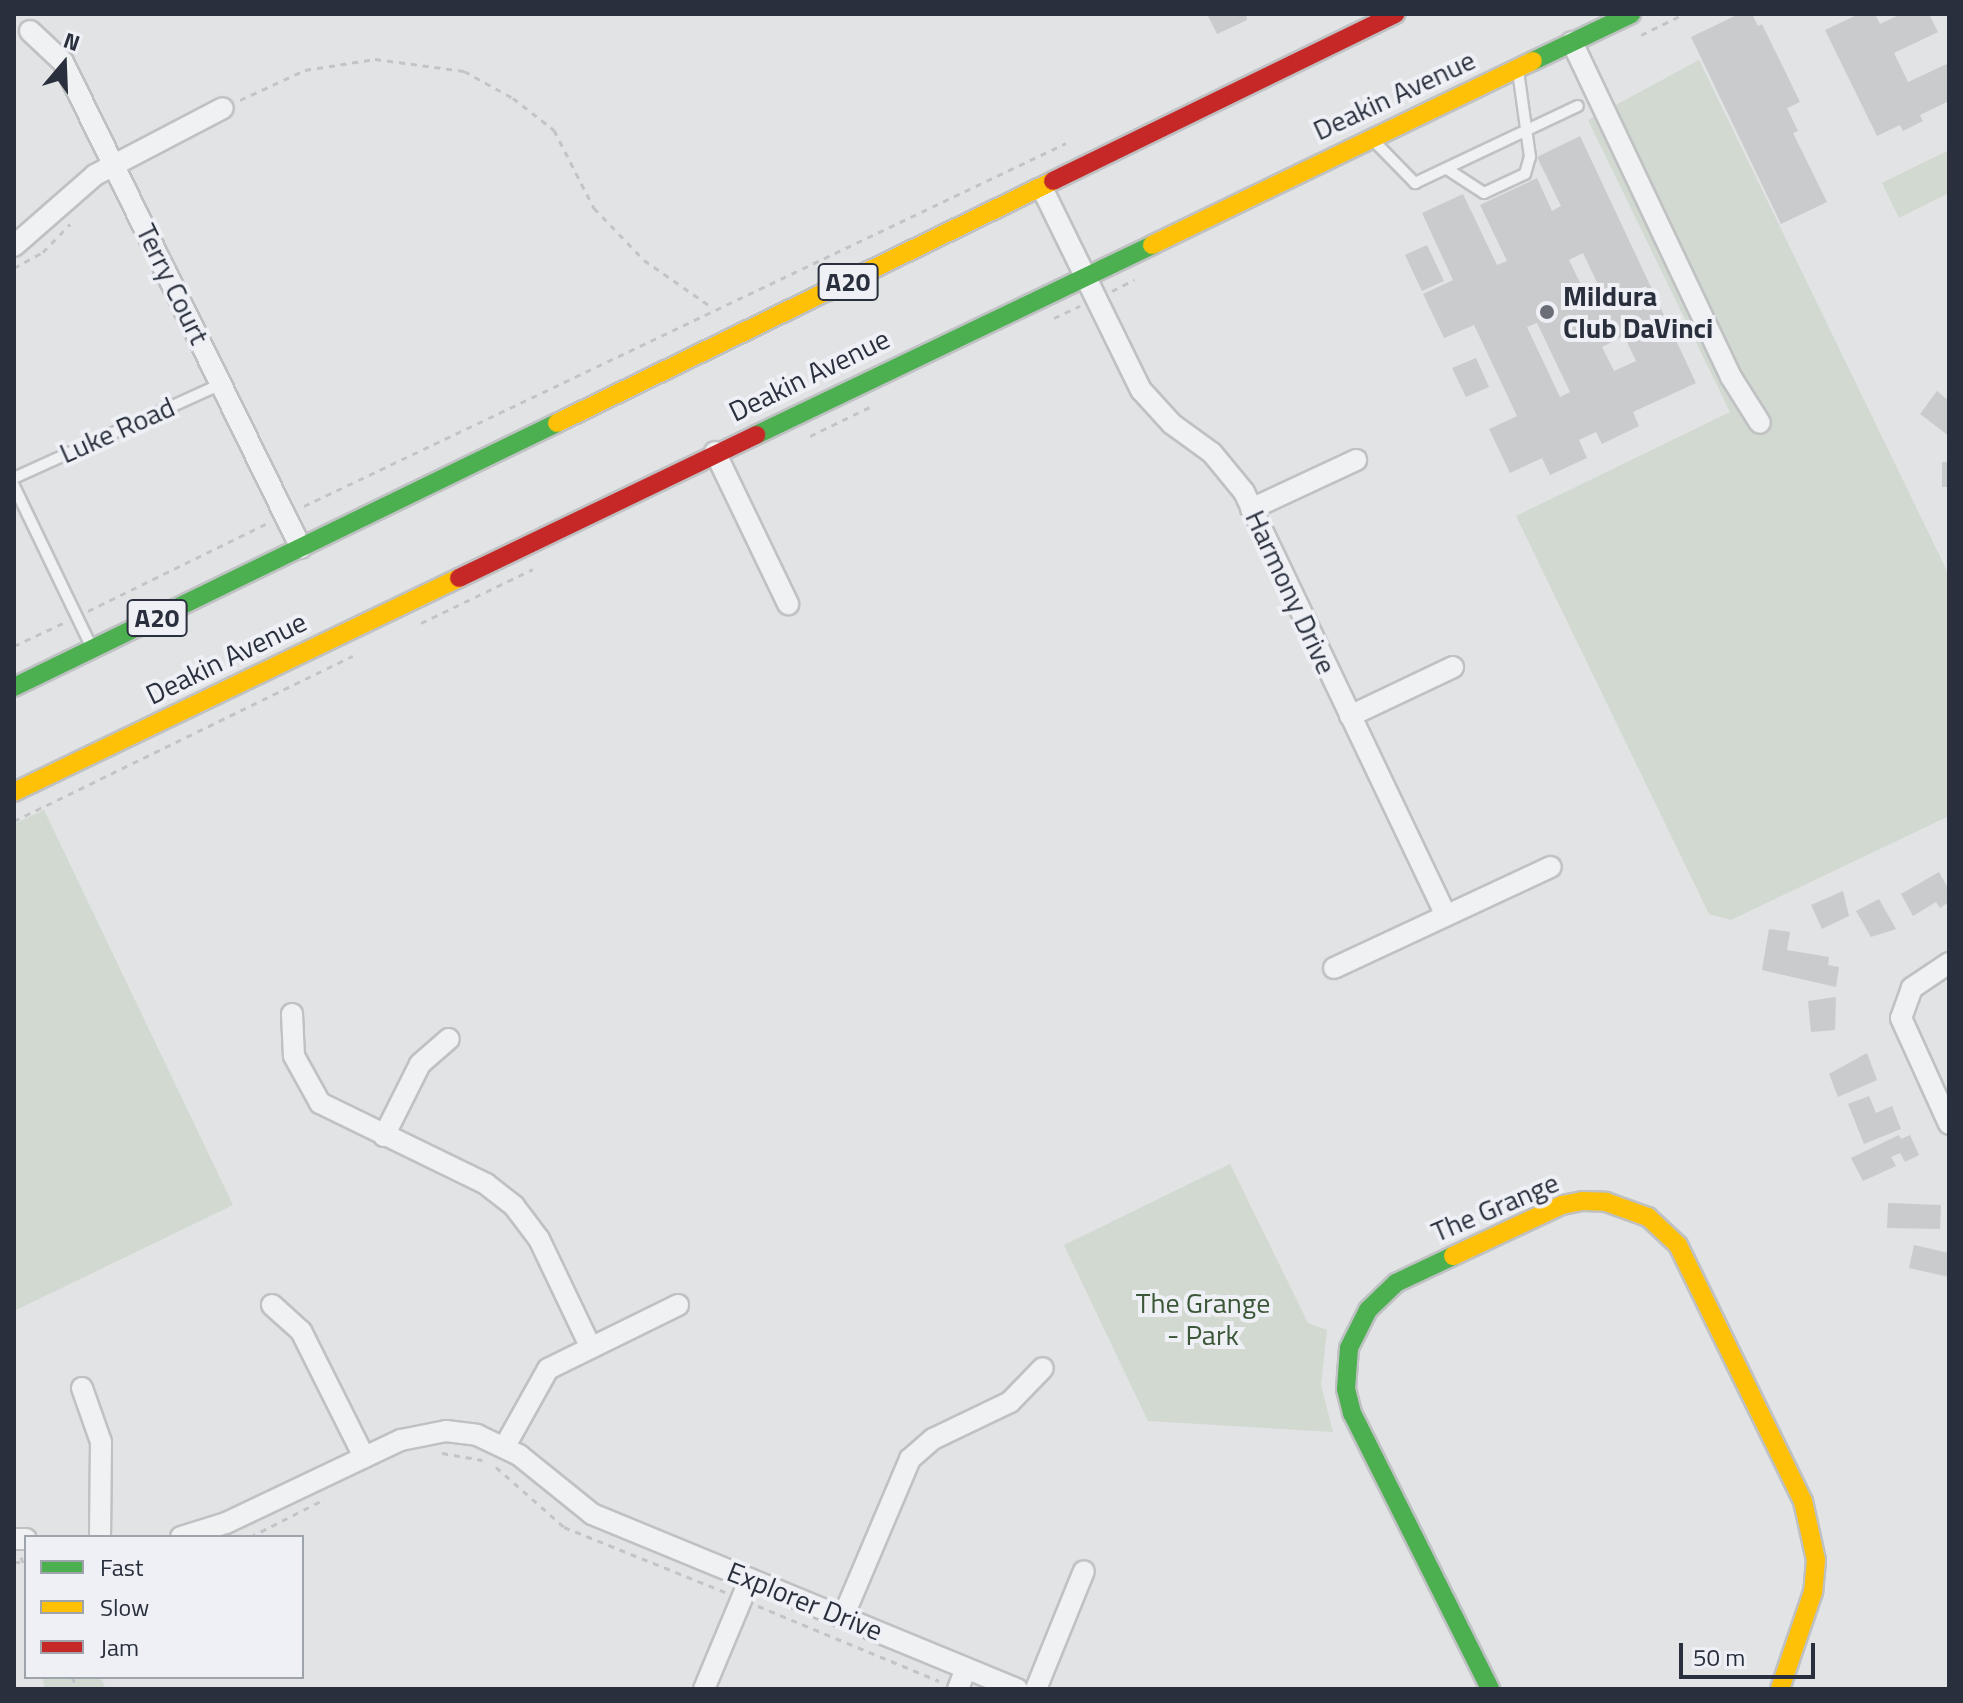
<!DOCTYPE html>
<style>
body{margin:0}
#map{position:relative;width:1963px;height:1703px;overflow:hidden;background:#e1e3e5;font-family:"Titillium Web",sans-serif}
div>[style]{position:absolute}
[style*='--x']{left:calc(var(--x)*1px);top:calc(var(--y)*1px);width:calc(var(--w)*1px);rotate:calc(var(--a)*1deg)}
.green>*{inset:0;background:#d1d9d1}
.building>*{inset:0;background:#c9cbcd}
.path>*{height:3px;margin-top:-1.5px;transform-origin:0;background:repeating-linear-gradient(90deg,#c2c4c8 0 6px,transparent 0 12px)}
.roads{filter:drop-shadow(2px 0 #bfc1c3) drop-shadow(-2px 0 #bfc1c3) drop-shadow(0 2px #bfc1c3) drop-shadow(0 -2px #bfc1c3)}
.lane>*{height:10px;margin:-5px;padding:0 5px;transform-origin:5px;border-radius:5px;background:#f0f1f2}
.street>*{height:20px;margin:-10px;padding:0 10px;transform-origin:10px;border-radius:10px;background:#f0f1f2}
.fast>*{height:18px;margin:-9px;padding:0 9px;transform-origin:9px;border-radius:9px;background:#4caf50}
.slow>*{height:18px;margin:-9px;padding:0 9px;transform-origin:9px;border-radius:9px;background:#ffc107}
.jam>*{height:18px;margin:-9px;padding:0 9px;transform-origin:9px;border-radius:9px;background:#c62828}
.dots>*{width:22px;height:22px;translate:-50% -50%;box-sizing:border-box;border:4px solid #eef0f5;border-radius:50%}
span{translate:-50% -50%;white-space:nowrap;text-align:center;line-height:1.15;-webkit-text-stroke:8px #eef0f5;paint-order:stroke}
.shield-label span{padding:2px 6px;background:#eef0f5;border:2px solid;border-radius:6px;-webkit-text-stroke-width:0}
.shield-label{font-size:26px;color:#292f3c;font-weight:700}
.street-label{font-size:28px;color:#292f3c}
.poi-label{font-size:28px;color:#292f3c;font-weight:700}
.left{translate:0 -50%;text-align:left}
.park-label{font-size:28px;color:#3c5738}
.frame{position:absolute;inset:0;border:16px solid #292f3c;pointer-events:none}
.legend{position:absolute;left:24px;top:1535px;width:280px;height:144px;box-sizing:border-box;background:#eef0f5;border:2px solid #9fa3ab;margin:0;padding:10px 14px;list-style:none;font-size:24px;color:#292f3c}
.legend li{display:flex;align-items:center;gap:16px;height:40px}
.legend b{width:40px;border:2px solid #9fa3ab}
.north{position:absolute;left:24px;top:24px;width:80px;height:80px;-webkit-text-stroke:6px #eef0f5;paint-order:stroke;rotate:19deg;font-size:22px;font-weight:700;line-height:32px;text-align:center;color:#292f3c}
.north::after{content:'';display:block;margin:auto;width:28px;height:36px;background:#292f3c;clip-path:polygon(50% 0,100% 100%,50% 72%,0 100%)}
.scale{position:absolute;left:1679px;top:1643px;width:136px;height:36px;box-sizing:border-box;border:4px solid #292f3c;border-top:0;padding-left:10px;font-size:24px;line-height:28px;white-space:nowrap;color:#292f3c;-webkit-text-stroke:6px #eef0f5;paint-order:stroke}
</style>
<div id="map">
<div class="green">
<div style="clip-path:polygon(1699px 60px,1949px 575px,1949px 816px,1731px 920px,1709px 914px,1516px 516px,1730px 412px,1588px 120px)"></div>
<div style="clip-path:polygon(1949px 150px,1949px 193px,1899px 218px,1882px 183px)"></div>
<div style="clip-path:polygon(44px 810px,233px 1205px,14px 1311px,14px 824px)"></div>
<div style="clip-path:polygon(1230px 1164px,1308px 1323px,1327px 1330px,1321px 1385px,1333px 1432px,1148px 1421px,1064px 1245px)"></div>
<div style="clip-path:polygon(42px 1677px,100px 1677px,106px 1689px,45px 1689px)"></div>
</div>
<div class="building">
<div style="clip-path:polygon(1207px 14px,1246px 14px,1247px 20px,1217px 34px)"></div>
<div style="clip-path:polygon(1739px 14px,1752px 14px,1758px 26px,1762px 24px,1800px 102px,1787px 108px,1798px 131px,1793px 133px,1827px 202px,1781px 224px,1691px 37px)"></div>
<div style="clip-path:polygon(1859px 14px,1875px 14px,1880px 24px,1901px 14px,1929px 14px,1938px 32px,1894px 53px,1908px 82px,1949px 63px,1949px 101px,1920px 115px,1923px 121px,1903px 131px,1900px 125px,1877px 136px,1825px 30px)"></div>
<div style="clip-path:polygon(evenodd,1580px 136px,1696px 383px,1633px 412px,1639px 426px,1602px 444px,1596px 432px,1579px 440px,1587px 458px,1550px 475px,1542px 458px,1510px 473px,1489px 429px,1517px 416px,1474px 325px,1444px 338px,1423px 294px,1453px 280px,1422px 213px,1463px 194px,1497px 265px,1507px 261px,1480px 205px,1537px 178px,1552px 211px,1561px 206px,1537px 157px,1580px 136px,1583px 253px,1603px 295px,1589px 301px,1569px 260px,1583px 253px,1580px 136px,1537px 323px,1570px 392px,1560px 397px,1527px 327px,1537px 323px,1580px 136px,1624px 336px,1636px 361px,1614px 371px,1602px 347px,1624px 336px)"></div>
<div style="clip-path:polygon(1427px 245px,1444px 281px,1422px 291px,1405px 255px)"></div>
<div style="clip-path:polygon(1476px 358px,1489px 387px,1466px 397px,1452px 368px)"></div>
<div style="clip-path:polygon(1937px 391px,1949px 401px,1949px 436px,1920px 414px)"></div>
<div style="clip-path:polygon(1942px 462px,1949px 462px,1949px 487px,1942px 487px)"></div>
<div style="clip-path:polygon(1939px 872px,1949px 890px,1949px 902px,1940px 908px,1936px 902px,1913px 916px,1901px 894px)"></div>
<div style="clip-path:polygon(1843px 891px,1849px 916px,1822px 929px,1811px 905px)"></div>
<div style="clip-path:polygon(1879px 899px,1896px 929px,1871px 937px,1856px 911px)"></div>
<div style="clip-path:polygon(1769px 929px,1790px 932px,1787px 950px,1829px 957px,1828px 965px,1839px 967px,1836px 987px,1762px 970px)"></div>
<div style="clip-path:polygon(1836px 997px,1835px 1030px,1811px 1032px,1808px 1001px)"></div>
<div style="clip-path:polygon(1867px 1053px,1877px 1080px,1838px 1097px,1829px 1074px)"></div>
<div style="clip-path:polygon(1869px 1096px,1876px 1113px,1892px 1106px,1901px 1129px,1864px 1144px,1848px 1104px)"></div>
<div style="clip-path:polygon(1899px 1135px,1901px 1139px,1910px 1135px,1919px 1155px,1905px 1162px,1900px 1153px,1891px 1157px,1896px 1166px,1863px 1181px,1851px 1158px)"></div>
<div style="clip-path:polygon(1888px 1203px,1941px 1205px,1940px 1229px,1887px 1228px)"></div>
<div style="clip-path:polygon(1914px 1245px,1949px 1253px,1949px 1277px,1909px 1268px)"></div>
</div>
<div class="path">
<div style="--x:1641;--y:35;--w:48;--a:-26"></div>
<div style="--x:240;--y:100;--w:72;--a:-24.8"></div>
<div style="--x:305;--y:70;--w:71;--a:-8.9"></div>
<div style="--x:375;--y:59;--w:90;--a:7.7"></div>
<div style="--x:464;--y:71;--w:56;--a:28.9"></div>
<div style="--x:513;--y:98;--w:52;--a:38"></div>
<div style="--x:554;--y:130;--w:88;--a:62.9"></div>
<div style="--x:594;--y:208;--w:72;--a:46.1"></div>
<div style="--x:644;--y:260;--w:84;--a:34.8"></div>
<div style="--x:14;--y:268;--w:33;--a:-29"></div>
<div style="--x:43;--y:252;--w:39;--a:-46"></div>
<div style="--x:1112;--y:291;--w:25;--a:-27"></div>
<div style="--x:1054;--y:318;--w:29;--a:-25"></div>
<div style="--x:810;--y:436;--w:69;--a:-25.8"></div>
<div style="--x:304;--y:506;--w:844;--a:-25.47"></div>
<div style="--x:88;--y:611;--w:200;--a:-26.1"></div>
<div style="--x:421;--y:623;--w:124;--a:-25.7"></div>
<div style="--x:14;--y:646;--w:54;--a:-25.1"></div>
<div style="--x:14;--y:821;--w:377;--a:-26"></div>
<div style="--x:442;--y:1453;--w:41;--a:9.9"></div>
<div style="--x:496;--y:1467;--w:91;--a:41.4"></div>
<div style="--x:564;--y:1527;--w:174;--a:22"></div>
<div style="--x:250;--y:1537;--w:84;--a:-26.9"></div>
<div style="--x:21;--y:1557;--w:15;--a:70"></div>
<div style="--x:14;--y:1562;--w:12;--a:0"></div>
<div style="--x:758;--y:1606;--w:196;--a:22.5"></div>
<div style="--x:72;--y:1677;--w:13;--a:63"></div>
</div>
<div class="roads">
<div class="lane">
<div style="--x:1372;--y:139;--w:62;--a:45.7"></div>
<div style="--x:1415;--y:183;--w:180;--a:-25.3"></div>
<div style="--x:1447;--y:169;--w:44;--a:33"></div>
<div style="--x:1484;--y:193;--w:45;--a:-24.9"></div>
<div style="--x:1525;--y:174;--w:18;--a:-74"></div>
<div style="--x:1530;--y:157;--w:88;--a:-97.9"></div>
<div style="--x:14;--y:478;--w:227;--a:-24.4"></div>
<div style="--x:14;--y:486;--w:175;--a:64.3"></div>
</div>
<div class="street">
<div style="--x:30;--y:31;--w:45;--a:43.2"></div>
<div style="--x:63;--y:62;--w:541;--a:63.91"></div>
<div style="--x:1572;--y:42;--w:371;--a:64.6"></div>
<div style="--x:1731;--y:377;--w:54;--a:57.8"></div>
<div style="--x:1042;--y:188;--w:225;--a:63.9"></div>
<div style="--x:1141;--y:390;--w:46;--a:47.6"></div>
<div style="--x:1172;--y:424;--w:49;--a:35.9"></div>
<div style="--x:1212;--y:453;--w:50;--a:50.6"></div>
<div style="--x:1244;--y:492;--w:469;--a:64.5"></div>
<div style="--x:14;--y:246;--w:108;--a:-41.2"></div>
<div style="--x:95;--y:175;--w:144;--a:-27.6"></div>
<div style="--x:715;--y:452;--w:169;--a:64.3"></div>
<div style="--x:1251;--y:509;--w:116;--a:-25"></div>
<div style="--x:1350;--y:716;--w:114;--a:-25.4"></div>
<div style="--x:1949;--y:963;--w:45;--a:146"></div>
<div style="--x:1912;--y:988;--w:32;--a:110"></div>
<div style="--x:1901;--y:1018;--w:116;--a:65.6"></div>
<div style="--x:1334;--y:968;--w:239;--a:-25"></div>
<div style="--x:292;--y:1014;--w:42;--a:87.3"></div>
<div style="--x:294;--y:1056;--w:54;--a:61"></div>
<div style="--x:320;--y:1103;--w:185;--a:26"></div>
<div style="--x:486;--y:1184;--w:36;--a:38"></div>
<div style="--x:514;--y:1206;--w:41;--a:52.9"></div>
<div style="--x:539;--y:1239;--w:119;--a:64.5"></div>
<div style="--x:384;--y:1136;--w:80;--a:-63.4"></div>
<div style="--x:420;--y:1064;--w:38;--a:-41"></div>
<div style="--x:272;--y:1305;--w:39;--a:42"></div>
<div style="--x:301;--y:1331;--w:141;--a:63.4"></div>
<div style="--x:82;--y:1388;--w:57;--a:70.6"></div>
<div style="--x:101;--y:1442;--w:95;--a:90.6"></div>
<div style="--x:505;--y:1446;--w:88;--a:-60.8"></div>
<div style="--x:548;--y:1369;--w:145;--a:-26.2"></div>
<div style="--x:181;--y:1537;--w:47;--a:-17.3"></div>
<div style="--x:226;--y:1523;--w:194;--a:-25.4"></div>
<div style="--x:401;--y:1440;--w:46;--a:-11.3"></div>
<div style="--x:446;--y:1431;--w:31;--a:7"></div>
<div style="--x:477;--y:1435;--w:47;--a:25.5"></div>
<div style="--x:519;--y:1455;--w:94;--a:38.9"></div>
<div style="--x:592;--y:1514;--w:460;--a:22.4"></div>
<div style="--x:14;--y:1539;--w:12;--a:0"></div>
<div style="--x:843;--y:1617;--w:172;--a:-67"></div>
<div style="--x:910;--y:1459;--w:30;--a:-41"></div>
<div style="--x:933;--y:1439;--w:85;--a:-25.7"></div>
<div style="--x:1010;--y:1402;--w:47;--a:-45.9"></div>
<div style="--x:704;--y:1689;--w:119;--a:-67.3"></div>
<div style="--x:958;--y:1689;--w:22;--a:-69"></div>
<div style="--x:1036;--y:1689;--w:127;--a:-67.9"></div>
</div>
<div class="fast">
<div style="--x:1533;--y:61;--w:109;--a:-25.6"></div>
<div style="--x:756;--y:435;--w:439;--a:-25.6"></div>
<div style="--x:14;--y:687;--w:604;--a:-25.93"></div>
<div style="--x:1453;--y:1256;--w:63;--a:154.7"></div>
<div style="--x:1396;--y:1283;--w:39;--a:136"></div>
<div style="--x:1368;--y:1310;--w:42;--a:116.6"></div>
<div style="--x:1349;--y:1348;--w:41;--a:94.2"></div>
<div style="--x:1346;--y:1389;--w:25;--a:76"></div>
<div style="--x:1352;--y:1413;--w:309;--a:63.4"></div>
</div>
<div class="slow">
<div style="--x:1152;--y:245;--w:423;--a:-25.8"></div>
<div style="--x:557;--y:423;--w:552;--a:-26.01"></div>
<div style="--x:14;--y:792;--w:494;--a:-25.7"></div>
<div style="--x:1453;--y:1256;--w:120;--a:-25.1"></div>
<div style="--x:1562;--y:1205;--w:21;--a:-11"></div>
<div style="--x:1583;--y:1201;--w:23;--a:2"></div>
<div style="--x:1606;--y:1202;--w:45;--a:19.7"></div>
<div style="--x:1648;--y:1217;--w:41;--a:43"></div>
<div style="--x:1678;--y:1245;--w:285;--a:64"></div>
<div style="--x:1803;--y:1501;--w:60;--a:77.6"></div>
<div style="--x:1816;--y:1560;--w:32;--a:95"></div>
<div style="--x:1813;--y:1592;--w:102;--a:108.8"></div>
</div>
<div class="jam">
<div style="--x:1053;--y:181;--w:381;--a:-26"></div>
<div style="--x:459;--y:578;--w:330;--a:-25.7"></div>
</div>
</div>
<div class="dots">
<div style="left:1547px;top:312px;background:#696e77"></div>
</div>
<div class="shield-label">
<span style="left:848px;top:282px">A20</span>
<span style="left:157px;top:618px">A20</span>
</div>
<div class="street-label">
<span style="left:1394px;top:95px;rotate:-25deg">Deakin Avenue</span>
<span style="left:173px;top:284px;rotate:64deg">Terry Court</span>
<span style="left:809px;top:375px;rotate:-26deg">Deakin Avenue</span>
<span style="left:117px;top:430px;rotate:-24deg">Luke Road</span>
<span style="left:1291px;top:592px;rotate:65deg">Harmony Drive</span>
<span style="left:226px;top:658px;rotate:-26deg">Deakin Avenue</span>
<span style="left:1495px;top:1207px;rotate:-23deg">The Grange</span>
<span style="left:805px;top:1601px;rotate:22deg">Explorer Drive</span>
</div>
<div class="poi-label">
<span class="left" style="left:1563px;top:312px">Mildura<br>Club DaVinci</span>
</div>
<div class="park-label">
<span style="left:1203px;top:1319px">The Grange<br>- Park</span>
</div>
<div class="frame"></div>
<ul class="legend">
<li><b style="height:10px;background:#4caf50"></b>Fast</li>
<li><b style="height:10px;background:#ffc107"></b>Slow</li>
<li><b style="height:10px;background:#c62828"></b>Jam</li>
</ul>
<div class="north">N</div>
<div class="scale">50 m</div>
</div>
